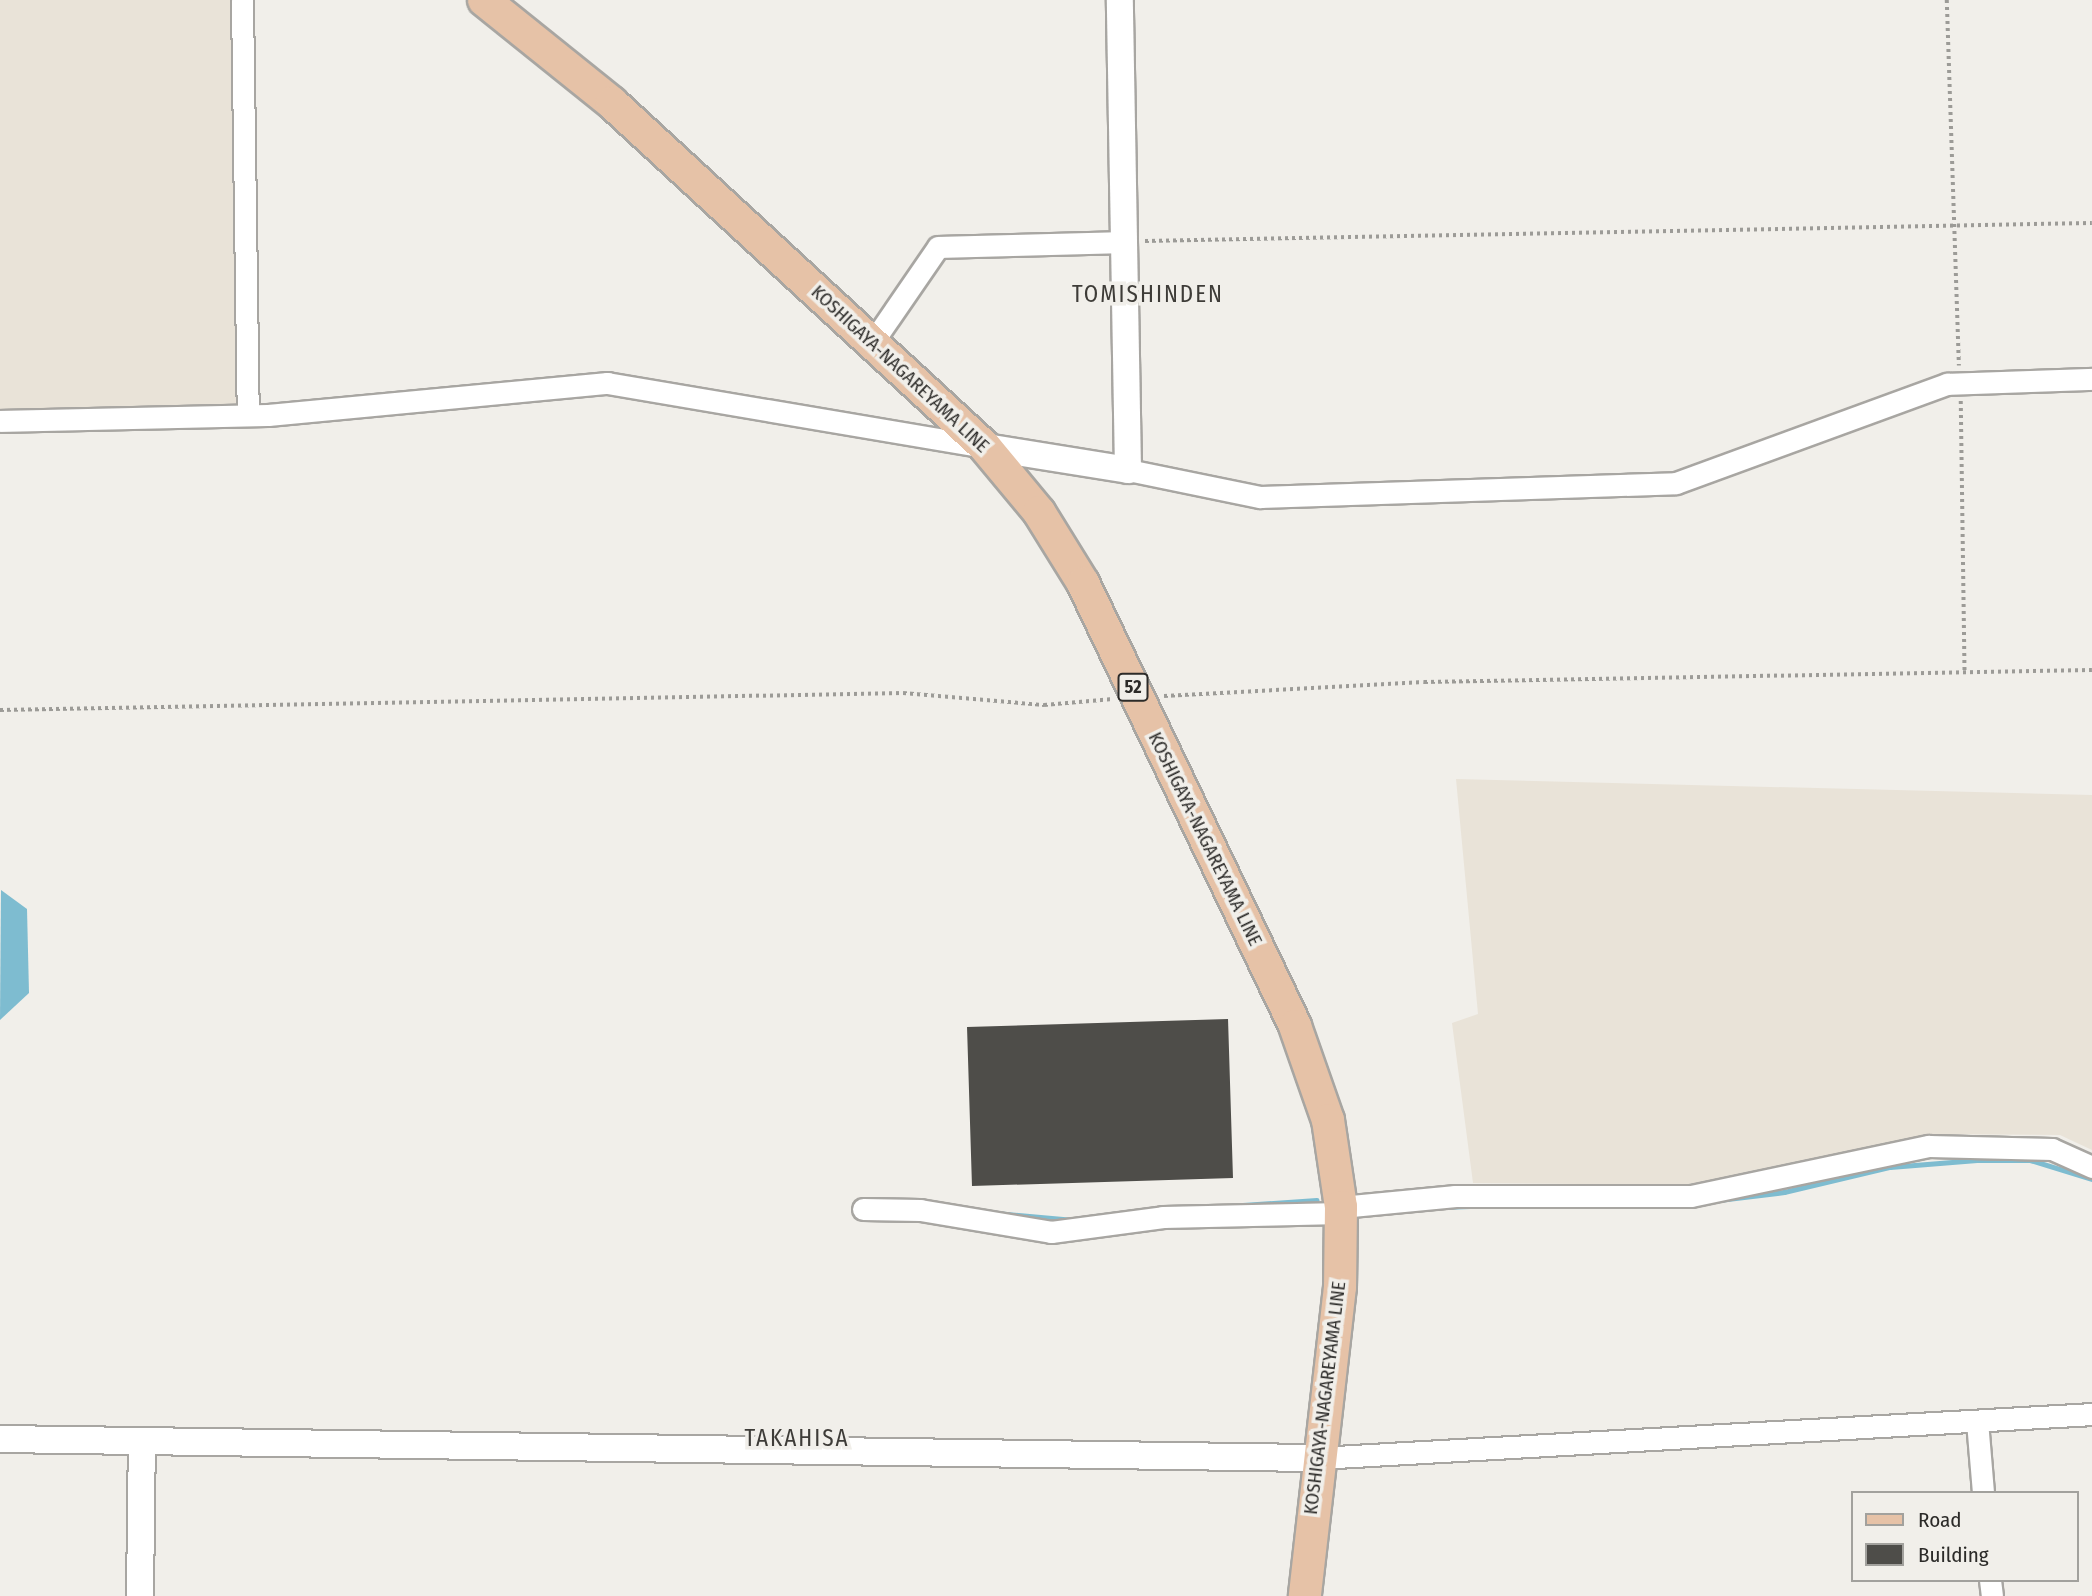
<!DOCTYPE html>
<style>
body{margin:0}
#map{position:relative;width:2092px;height:1596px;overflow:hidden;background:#f1efea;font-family:"Fira Sans Condensed",sans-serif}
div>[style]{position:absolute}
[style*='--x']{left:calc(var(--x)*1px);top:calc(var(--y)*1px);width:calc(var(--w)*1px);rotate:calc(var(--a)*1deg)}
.built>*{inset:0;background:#e9e3d8}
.water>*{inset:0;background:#7ebcd0}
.stream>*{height:5px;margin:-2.5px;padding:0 2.5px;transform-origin:2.5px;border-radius:2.5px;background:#7ebcd0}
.building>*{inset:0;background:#4e4d49}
.path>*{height:3.5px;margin-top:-1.75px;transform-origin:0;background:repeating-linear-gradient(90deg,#9c9b97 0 3.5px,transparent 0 7px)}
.roads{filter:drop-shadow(2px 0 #a8a6a2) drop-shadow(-2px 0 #a8a6a2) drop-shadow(0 2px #a8a6a2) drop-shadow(0 -2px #a8a6a2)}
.minor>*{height:21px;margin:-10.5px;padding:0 10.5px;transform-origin:10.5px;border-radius:10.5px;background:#fff}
.tertiary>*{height:26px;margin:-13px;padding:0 13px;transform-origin:13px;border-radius:13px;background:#fff}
.primary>*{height:32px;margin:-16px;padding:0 16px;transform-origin:16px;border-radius:16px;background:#e6c2a7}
span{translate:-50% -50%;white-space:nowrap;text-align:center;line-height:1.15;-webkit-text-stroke:7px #f1efea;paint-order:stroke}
.shield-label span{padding:2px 5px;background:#f1efea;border:2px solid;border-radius:5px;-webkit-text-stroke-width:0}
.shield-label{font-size:18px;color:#2c2b29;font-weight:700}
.street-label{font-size:19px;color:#2c2b29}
.quarter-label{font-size:23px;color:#3e3c38;letter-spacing:2px}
.legend{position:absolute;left:1851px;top:1491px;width:228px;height:91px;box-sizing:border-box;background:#f1efea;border:2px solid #a2a19d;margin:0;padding:9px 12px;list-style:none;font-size:21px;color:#2c2b29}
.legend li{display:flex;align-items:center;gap:14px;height:35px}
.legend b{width:35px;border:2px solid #a2a19d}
</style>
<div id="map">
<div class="built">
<div style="clip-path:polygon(0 0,233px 0,236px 407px,0 415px)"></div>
<div style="clip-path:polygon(1456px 779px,2092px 795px,2092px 1150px,2060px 1135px,1925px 1134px,1847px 1156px,1693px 1185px,1473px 1183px,1452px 1023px,1478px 1014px)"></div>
</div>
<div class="water">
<div style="clip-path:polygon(1px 890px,27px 909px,29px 993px,0 1020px)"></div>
</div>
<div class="stream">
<div style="--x:1669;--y:1206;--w:116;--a:-6.9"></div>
<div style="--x:1784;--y:1192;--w:109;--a:-13.3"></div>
<div style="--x:1890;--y:1167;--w:87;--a:-4.6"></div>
<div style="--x:1977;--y:1160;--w:53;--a:0"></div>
<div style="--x:2030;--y:1160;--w:65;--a:17"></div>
<div style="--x:1441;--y:1207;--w:36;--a:-2"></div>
<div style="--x:996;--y:1213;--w:78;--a:5.1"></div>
<div style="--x:1111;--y:1214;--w:206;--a:-3.9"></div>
</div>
<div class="building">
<div style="clip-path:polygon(1228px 1019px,1233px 1178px,972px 1186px,967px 1027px)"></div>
</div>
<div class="path">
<div style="--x:1947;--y:0;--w:366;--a:88.1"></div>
<div style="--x:1145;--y:241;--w:947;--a:-1.09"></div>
<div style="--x:1961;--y:401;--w:271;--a:89.2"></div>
<div style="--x:1164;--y:696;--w:260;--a:-3.1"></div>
<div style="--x:1424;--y:682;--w:668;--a:-1.03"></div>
<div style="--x:0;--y:710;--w:903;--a:-1.08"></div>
<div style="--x:903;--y:693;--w:142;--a:4.9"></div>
<div style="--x:1044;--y:705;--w:69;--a:-5"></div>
</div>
<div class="roads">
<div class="minor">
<div style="--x:242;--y:0;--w:415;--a:89.2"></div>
<div style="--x:872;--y:343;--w:116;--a:-55.5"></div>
<div style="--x:938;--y:247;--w:187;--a:-1.5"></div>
<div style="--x:0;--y:421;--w:268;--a:-1.3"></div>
<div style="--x:268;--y:415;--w:341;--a:-5.4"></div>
<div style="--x:607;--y:383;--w:383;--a:9.6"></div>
<div style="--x:1128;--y:470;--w:135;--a:11.6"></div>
<div style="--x:1260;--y:497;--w:416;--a:-1.9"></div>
<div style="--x:1676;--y:483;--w:289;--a:-20.1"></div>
<div style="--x:1947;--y:384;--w:145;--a:-2"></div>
<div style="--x:1341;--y:1207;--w:115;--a:-5.5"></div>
<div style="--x:1455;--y:1196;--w:236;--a:0"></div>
<div style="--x:1691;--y:1196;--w:243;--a:-11.9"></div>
<div style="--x:1929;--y:1146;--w:123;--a:1.4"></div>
<div style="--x:2052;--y:1149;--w:44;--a:24.2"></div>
<div style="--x:863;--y:1209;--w:57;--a:1"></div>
<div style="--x:920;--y:1210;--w:133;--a:9.5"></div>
<div style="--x:1051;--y:1232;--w:113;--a:-7.6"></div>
<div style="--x:1163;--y:1217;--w:178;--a:-1.3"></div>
<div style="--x:1977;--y:1421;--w:72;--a:85.2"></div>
<div style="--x:1318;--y:1458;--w:775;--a:-3.25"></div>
<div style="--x:1990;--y:1580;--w:16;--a:83"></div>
</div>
<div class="tertiary">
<div style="--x:985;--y:447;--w:145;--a:9.1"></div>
<div style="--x:1128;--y:470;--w:470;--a:-91"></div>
<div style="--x:0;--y:1439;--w:1318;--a:0.83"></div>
<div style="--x:140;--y:1596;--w:154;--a:-89.3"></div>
</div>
<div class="primary">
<div style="--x:484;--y:0;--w:164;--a:38.8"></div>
<div style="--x:612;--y:103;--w:507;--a:42.68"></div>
<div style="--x:985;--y:447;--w:85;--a:50.3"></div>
<div style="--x:1039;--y:512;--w:84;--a:58.2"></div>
<div style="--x:1083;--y:583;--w:491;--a:64.4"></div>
<div style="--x:1295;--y:1026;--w:100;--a:70.7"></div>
<div style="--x:1328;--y:1120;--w:88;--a:81.5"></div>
<div style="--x:1341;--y:1207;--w:80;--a:90.7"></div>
<div style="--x:1340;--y:1287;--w:311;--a:96.5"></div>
</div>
</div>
<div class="shield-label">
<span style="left:1133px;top:687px">52</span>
</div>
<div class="street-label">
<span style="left:900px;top:369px;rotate:43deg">KOSHIGAYA-NAGAREYAMA LINE</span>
<span style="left:1205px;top:839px;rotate:64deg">KOSHIGAYA-NAGAREYAMA LINE</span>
<span style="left:1325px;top:1398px;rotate:-83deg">KOSHIGAYA-NAGAREYAMA LINE</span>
</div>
<div class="quarter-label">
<span style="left:1148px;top:294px">TOMISHINDEN</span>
<span style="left:797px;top:1438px">TAKAHISA</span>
</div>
<ul class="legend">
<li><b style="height:9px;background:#e6c2a7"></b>Road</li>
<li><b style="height:19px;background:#4e4d49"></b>Building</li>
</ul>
</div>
